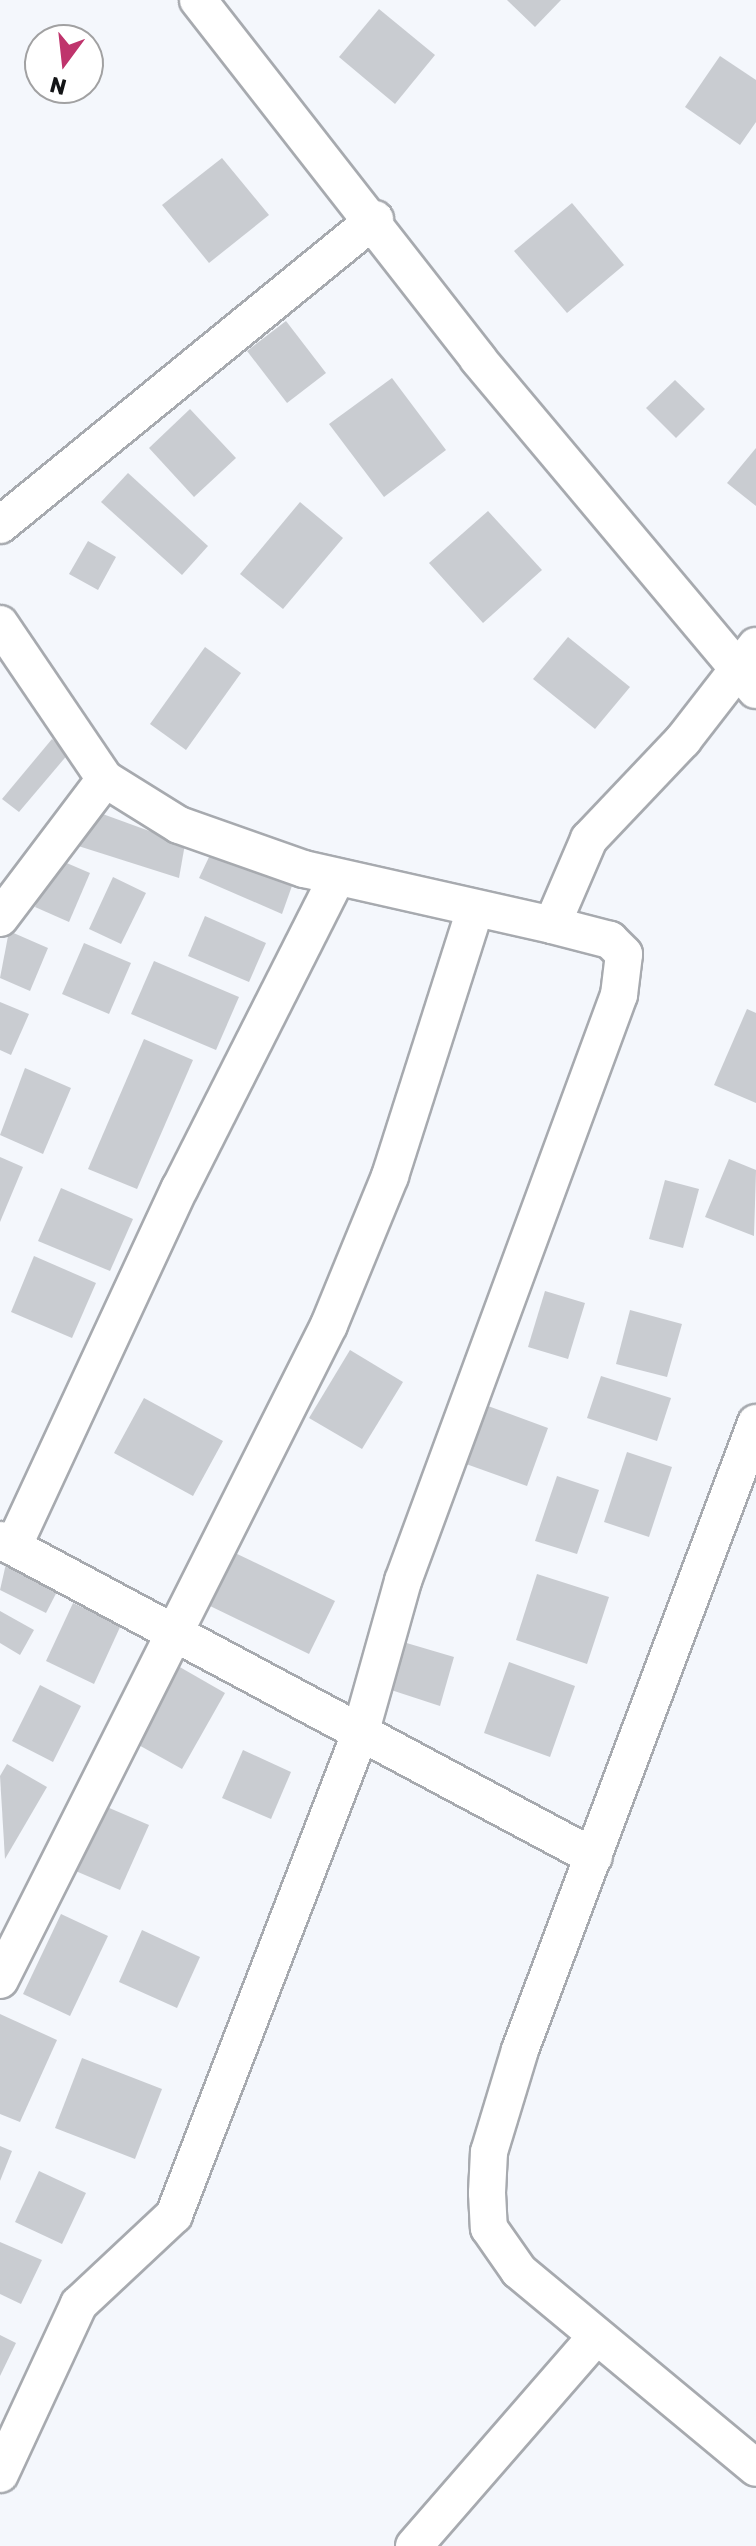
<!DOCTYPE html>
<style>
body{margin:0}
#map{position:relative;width:756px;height:2546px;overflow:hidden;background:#f4f7fc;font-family:Rubik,sans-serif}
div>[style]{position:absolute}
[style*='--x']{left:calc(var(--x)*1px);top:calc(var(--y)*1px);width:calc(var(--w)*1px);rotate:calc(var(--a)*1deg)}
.building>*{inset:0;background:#c9ccd1}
.roads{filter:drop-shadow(2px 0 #a7aaaf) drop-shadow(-2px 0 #a7aaaf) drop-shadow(0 2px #a7aaaf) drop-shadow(0 -2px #a7aaaf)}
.minor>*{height:36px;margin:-18px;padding:0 18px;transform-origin:18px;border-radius:18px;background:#fff}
span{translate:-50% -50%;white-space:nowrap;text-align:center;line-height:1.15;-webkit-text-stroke:6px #fff;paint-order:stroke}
.north{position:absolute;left:24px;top:24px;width:80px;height:80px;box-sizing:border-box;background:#fff;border:2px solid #a1a1a2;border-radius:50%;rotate:195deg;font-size:22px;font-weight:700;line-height:32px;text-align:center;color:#131416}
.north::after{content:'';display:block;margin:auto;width:28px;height:36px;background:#bf346c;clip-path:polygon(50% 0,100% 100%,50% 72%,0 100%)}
</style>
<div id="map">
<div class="building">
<div style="clip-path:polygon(507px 0,561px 0,535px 27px)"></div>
<div style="clip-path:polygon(379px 9px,435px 55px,395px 104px,339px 57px)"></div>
<div style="clip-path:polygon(720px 56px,756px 80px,756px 122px,740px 145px,685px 107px)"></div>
<div style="clip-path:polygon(222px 158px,269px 215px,209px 263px,162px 205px)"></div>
<div style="clip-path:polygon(572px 203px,624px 265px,567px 313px,514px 251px)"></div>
<div style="clip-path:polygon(286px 321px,326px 373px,287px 403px,247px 351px)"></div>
<div style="clip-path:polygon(392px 378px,446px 450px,384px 497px,329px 424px)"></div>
<div style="clip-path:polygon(675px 380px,705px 409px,676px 438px,646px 408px)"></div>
<div style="clip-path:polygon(190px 409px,236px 458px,194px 497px,149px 448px)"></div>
<div style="clip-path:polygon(756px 448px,756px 506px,727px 483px)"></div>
<div style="clip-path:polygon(128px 473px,208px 546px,182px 575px,101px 502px)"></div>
<div style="clip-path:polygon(300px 502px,343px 538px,283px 609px,240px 574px)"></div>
<div style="clip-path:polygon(488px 511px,542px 570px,483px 623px,429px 563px)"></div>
<div style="clip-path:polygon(88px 541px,116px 557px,98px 590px,69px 574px)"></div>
<div style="clip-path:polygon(568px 637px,630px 687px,595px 729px,533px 679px)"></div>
<div style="clip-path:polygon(205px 647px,241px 673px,186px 750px,150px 724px)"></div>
<div style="clip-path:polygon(52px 739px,69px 753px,19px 812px,2px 799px)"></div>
<div style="clip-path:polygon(89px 809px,185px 844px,179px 878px,72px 844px)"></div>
<div style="clip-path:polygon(210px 855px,293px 883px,282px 914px,199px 878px)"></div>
<div style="clip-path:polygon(55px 858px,90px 873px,69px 922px,35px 907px)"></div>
<div style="clip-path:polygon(113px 877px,146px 893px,121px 944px,89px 929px)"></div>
<div style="clip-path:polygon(205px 916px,266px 943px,249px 982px,188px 956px)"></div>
<div style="clip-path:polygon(9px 931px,48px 948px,30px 991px,0 978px)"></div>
<div style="clip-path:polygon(84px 943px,131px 963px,109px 1014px,62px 994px)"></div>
<div style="clip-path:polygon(154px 961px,239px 997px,216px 1050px,131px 1014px)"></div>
<div style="clip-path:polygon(0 1002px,29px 1014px,11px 1055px,0 1050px)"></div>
<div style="clip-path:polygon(747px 1009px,756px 1013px,756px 1103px,714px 1085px)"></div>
<div style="clip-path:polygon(144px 1039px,193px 1060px,137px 1189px,88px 1169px)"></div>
<div style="clip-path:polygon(25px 1068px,71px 1088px,43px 1154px,0 1135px)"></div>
<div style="clip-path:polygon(0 1157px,23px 1167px,0 1222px)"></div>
<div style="clip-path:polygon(729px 1159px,756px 1170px,754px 1236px,705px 1217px)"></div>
<div style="clip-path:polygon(665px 1180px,699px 1189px,683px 1248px,649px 1239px)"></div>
<div style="clip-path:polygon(61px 1188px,133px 1219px,110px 1271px,38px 1241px)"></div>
<div style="clip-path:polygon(34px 1256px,96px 1283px,72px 1338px,11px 1312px)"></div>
<div style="clip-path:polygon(545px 1291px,585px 1303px,568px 1359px,528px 1347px)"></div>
<div style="clip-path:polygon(630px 1310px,682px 1324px,667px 1377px,616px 1364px)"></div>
<div style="clip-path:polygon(350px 1350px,403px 1382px,362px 1449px,309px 1418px)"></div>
<div style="clip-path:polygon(601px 1376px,671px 1398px,657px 1441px,587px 1418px)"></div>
<div style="clip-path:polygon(144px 1398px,223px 1441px,193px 1496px,114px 1453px)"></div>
<div style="clip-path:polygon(477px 1402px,548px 1428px,527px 1486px,455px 1460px)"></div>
<div style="clip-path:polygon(627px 1452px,672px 1467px,649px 1537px,604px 1522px)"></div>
<div style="clip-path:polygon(557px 1476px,599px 1490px,577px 1554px,535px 1541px)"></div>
<div style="clip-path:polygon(233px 1552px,335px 1601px,309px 1654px,208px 1605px)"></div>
<div style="clip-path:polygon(8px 1555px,62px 1582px,46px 1613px,0 1590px)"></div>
<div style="clip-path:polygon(537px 1574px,609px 1597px,587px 1664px,516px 1640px)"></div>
<div style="clip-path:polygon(73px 1603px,121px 1625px,94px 1684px,46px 1661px)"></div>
<div style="clip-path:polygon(0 1611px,34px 1630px,20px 1655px,0 1643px)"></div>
<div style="clip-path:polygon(393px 1639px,454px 1657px,440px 1706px,385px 1688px)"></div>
<div style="clip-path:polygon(509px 1662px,575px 1686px,550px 1757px,484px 1733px)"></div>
<div style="clip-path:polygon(178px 1666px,225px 1693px,182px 1769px,135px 1743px)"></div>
<div style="clip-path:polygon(40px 1685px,81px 1706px,53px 1762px,12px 1741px)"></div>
<div style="clip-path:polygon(243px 1750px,291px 1772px,271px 1819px,222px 1798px)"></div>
<div style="clip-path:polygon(7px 1764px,47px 1787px,5px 1859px,0 1776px)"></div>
<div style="clip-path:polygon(100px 1804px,149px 1825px,120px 1890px,71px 1869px)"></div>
<div style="clip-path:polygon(61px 1914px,108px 1936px,70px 2016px,23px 1994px)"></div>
<div style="clip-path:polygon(142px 1930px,200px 1957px,177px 2008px,119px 1982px)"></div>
<div style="clip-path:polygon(0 2014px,57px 2040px,20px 2122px,0 2114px)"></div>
<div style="clip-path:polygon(82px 2058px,162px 2089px,135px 2159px,55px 2128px)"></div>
<div style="clip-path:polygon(0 2146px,12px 2151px,0 2181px)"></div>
<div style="clip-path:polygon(39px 2171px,86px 2193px,62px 2244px,15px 2222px)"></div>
<div style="clip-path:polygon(0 2242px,42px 2260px,21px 2304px,0 2294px)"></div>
<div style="clip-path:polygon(0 2335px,16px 2343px,0 2376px)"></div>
</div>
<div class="roads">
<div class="minor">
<div style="--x:198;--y:0;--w:455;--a:52"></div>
<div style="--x:478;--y:359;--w:432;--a:50"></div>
<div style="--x:0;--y:525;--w:484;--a:-39.2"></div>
<div style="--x:0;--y:624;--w:187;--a:55.9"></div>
<div style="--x:105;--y:779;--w:87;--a:31.9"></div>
<div style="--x:179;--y:825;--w:133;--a:19.4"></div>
<div style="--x:304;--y:869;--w:254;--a:12.7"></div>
<div style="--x:552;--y:925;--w:94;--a:-66.7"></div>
<div style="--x:589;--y:839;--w:137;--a:-46.5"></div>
<div style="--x:683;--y:740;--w:119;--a:-52.2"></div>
<div style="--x:0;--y:918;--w:174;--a:-52.9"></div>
<div style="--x:756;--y:1423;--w:670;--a:110.63"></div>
<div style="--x:520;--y:2050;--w:107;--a:106.9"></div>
<div style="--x:489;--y:2152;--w:41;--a:92.8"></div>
<div style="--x:487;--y:2193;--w:35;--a:87"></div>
<div style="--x:489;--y:2228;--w:52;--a:55.1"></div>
<div style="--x:519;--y:2271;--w:308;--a:39.7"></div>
<div style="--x:0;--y:1540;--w:673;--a:28.09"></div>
<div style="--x:13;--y:1547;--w:396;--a:-65.1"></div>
<div style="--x:180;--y:1188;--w:348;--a:-63.2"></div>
<div style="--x:0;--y:1980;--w:733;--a:-63.33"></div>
<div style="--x:329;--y:1325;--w:161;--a:-67.7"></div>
<div style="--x:390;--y:1176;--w:279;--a:-72.3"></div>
<div style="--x:0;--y:2474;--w:187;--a:-65.1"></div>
<div style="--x:79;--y:2304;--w:130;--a:-43.1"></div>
<div style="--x:174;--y:2215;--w:516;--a:-68.86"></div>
<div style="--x:360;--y:1734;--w:159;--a:-74.3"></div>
<div style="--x:403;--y:1581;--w:625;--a:-69.77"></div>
<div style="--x:619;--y:995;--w:41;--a:-83"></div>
<div style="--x:624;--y:954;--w:20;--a:-135"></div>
<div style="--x:610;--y:940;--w:60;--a:-165.5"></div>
<div style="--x:414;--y:2546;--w:277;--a:-49"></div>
</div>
</div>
<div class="north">N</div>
</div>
